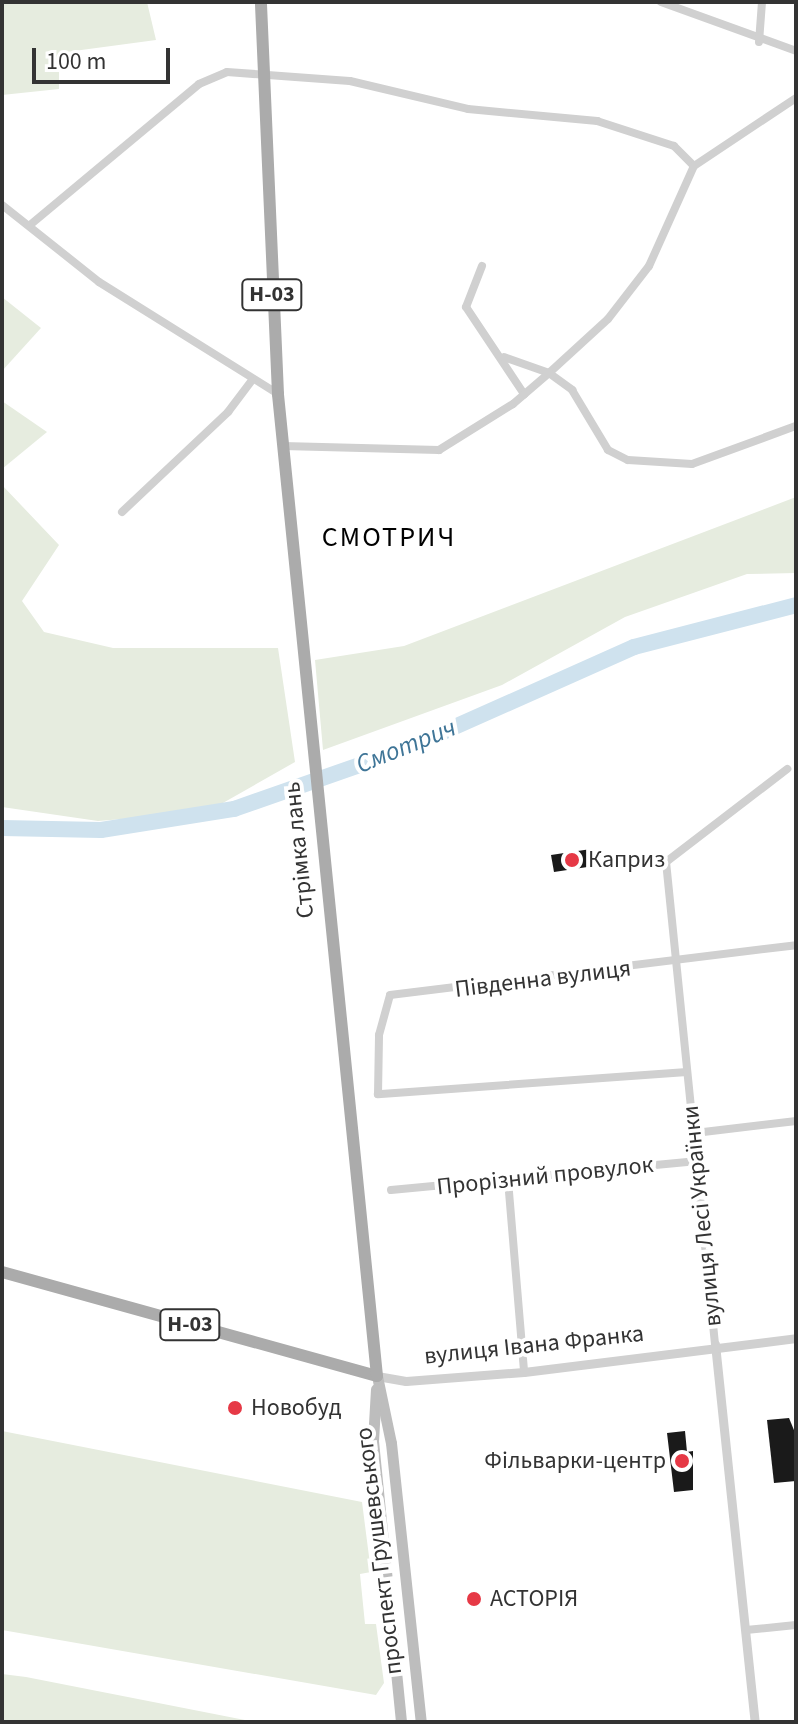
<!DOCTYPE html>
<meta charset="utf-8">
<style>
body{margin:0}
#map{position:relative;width:798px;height:1724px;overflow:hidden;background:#fff;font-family:"Source Sans 3",sans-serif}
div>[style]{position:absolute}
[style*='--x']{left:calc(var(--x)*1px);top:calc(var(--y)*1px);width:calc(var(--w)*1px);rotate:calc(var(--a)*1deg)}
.green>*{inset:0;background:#e6ecdf}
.river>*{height:16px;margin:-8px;padding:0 8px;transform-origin:8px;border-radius:8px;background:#cfe2ee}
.building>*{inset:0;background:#1a1a1a}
.minor>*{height:8px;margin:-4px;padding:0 4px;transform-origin:4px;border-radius:4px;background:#d0d0d0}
.tertiary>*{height:9px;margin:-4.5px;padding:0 4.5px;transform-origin:4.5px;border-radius:4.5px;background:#d0d0d0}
.secondary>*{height:11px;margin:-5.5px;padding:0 5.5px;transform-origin:5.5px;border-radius:5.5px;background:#bdbdbd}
.primary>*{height:12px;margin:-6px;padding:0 6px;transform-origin:6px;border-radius:6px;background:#ababab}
.dots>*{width:22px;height:22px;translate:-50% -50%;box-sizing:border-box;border:4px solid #fff;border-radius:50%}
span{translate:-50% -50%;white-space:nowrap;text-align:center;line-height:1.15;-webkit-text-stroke:8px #fff;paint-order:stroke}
.shield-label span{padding:2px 6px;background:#fff;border:2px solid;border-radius:6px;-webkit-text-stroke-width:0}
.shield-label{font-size:22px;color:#333;font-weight:700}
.street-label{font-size:24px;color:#333}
.poi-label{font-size:24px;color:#333}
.left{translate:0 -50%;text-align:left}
.right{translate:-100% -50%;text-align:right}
.water-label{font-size:26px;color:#3f7597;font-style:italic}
.quarter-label{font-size:28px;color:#000;letter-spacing:2px}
.frame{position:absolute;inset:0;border:4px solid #333;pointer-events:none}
.scale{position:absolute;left:32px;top:48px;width:138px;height:36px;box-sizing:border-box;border:4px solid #333;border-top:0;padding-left:10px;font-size:24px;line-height:28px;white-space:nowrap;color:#333;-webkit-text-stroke:6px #fff;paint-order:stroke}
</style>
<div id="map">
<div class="green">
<div style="clip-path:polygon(2px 2px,147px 2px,156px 40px,59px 53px,59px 89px,2px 95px)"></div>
<div style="clip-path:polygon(2px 297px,41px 328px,2px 371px)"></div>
<div style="clip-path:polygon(2px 401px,47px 432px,2px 469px)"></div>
<div style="clip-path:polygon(2px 485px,59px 545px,22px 601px,44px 632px,113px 648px,278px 648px,295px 762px,207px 812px,98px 821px,2px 807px)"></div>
<div style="clip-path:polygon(796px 497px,796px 573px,747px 574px,625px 617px,502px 685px,323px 750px,315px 660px,404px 646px)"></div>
<div style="clip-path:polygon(2px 1431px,362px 1502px,371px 1572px,360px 1574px,365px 1624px,376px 1624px,384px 1683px,376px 1695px,2px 1630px)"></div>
<div style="clip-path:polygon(2px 1674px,26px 1677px,255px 1722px,2px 1722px)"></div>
</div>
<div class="river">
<div style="--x:2;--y:828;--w:99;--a:1.2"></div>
<div style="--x:101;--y:830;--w:135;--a:-9"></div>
<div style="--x:234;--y:809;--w:181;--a:-19.3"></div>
<div style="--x:405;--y:749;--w:251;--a:-24"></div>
<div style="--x:634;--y:647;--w:167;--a:-14.5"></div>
</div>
<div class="building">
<div style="clip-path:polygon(591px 849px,594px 866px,554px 872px,551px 855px)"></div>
<div style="clip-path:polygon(789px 1418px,796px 1435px,796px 1481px,774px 1483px,767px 1420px)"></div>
<div style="clip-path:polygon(685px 1431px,687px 1452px,693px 1451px,693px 1490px,674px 1492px,667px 1433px)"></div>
</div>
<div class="minor">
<div style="--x:661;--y:2;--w:144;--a:19.9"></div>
<div style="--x:759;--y:42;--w:40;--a:-85.7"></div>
<div style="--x:2;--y:205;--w:124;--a:38.4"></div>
<div style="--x:99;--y:282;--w:211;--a:32"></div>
<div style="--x:30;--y:225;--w:220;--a:-39.8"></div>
<div style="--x:199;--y:84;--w:30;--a:-23"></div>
<div style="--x:227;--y:72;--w:123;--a:4.2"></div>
<div style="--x:350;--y:81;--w:121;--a:13.3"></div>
<div style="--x:468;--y:109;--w:130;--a:5.3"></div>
<div style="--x:597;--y:121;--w:81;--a:18"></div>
<div style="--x:674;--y:146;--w:28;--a:45"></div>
<div style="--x:482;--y:266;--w:44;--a:111.3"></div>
<div style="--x:466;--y:307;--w:105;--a:56.3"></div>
<div style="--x:504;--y:357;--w:48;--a:19.6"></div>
<div style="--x:549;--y:373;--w:80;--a:-42.5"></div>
<div style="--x:608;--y:319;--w:67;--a:-52.3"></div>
<div style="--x:649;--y:266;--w:110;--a:-65.8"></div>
<div style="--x:694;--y:166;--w:123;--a:-33.7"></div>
<div style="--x:283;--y:446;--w:156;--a:1.5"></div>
<div style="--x:439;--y:450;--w:87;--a:-31.9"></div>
<div style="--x:513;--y:404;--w:48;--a:-40.7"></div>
<div style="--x:549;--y:373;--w:29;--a:36"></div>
<div style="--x:572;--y:390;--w:70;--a:59"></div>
<div style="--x:608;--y:450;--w:22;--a:27"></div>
<div style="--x:628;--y:460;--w:64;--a:3.6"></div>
<div style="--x:692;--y:464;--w:111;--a:-20.1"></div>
<div style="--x:122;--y:512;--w:146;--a:-43.3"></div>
<div style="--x:228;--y:412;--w:39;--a:-53"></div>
<div style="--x:687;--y:1072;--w:310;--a:175.9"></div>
<div style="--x:378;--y:1094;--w:59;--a:-89"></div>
<div style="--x:379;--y:1035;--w:41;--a:-74.6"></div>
<div style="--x:390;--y:995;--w:409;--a:-7"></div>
<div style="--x:695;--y:1133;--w:102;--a:-6.8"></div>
<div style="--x:508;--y:1180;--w:193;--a:85.2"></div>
<div style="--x:391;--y:1190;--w:308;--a:-5.4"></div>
<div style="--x:715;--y:1344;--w:484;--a:-95.8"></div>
<div style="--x:666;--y:862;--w:153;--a:-37.5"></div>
<div style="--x:746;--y:1630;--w:50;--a:-5.7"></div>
</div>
<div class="tertiary">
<div style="--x:715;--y:1344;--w:380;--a:84"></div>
<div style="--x:377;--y:1376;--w:29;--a:10"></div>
<div style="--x:406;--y:1381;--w:118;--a:-4.4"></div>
<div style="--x:524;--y:1372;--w:274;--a:-7.1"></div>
</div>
<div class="secondary">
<div style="--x:377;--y:1376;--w:68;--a:78.2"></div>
<div style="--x:391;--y:1443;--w:281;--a:83.9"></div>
<div style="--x:376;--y:1389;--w:52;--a:93.3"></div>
<div style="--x:373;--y:1441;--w:282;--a:84.3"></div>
</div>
<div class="primary">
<div style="--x:2;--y:1272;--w:389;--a:15.5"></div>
<div style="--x:377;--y:1376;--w:987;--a:-95.76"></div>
<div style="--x:278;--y:394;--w:392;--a:-92.5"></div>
</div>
<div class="dots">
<div style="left:572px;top:860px;background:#e63946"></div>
<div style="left:235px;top:1408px;background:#e63946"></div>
<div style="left:682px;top:1461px;background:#e63946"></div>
<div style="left:474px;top:1599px;background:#e63946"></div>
</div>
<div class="shield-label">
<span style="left:272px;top:295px">Н-03</span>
<span style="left:190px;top:1325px">Н-03</span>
</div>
<div class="street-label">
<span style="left:299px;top:850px;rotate:-96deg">Стрімка лань</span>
<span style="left:543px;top:979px;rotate:-7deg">Південна вулиця</span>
<span style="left:545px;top:1176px;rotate:-6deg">Прорізний провулок</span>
<span style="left:702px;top:1216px;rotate:-96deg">вулиця Лесі Українки</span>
<span style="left:534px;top:1345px;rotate:-6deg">вулиця Івана Франка</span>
<span style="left:379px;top:1551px;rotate:-97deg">проспект Грушевського</span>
</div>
<div class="poi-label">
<span class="left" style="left:588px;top:860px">Каприз</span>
<span class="left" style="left:251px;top:1408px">Новобуд</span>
<span class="right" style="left:666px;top:1461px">Фільварки-центр</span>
<span class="left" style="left:490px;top:1599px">АСТОРІЯ</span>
</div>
<div class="water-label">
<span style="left:406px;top:746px;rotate:-22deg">Смотрич</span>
</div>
<div class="quarter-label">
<span style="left:389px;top:537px">СМОТРИЧ</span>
</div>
<div class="frame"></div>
<div class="scale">100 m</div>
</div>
